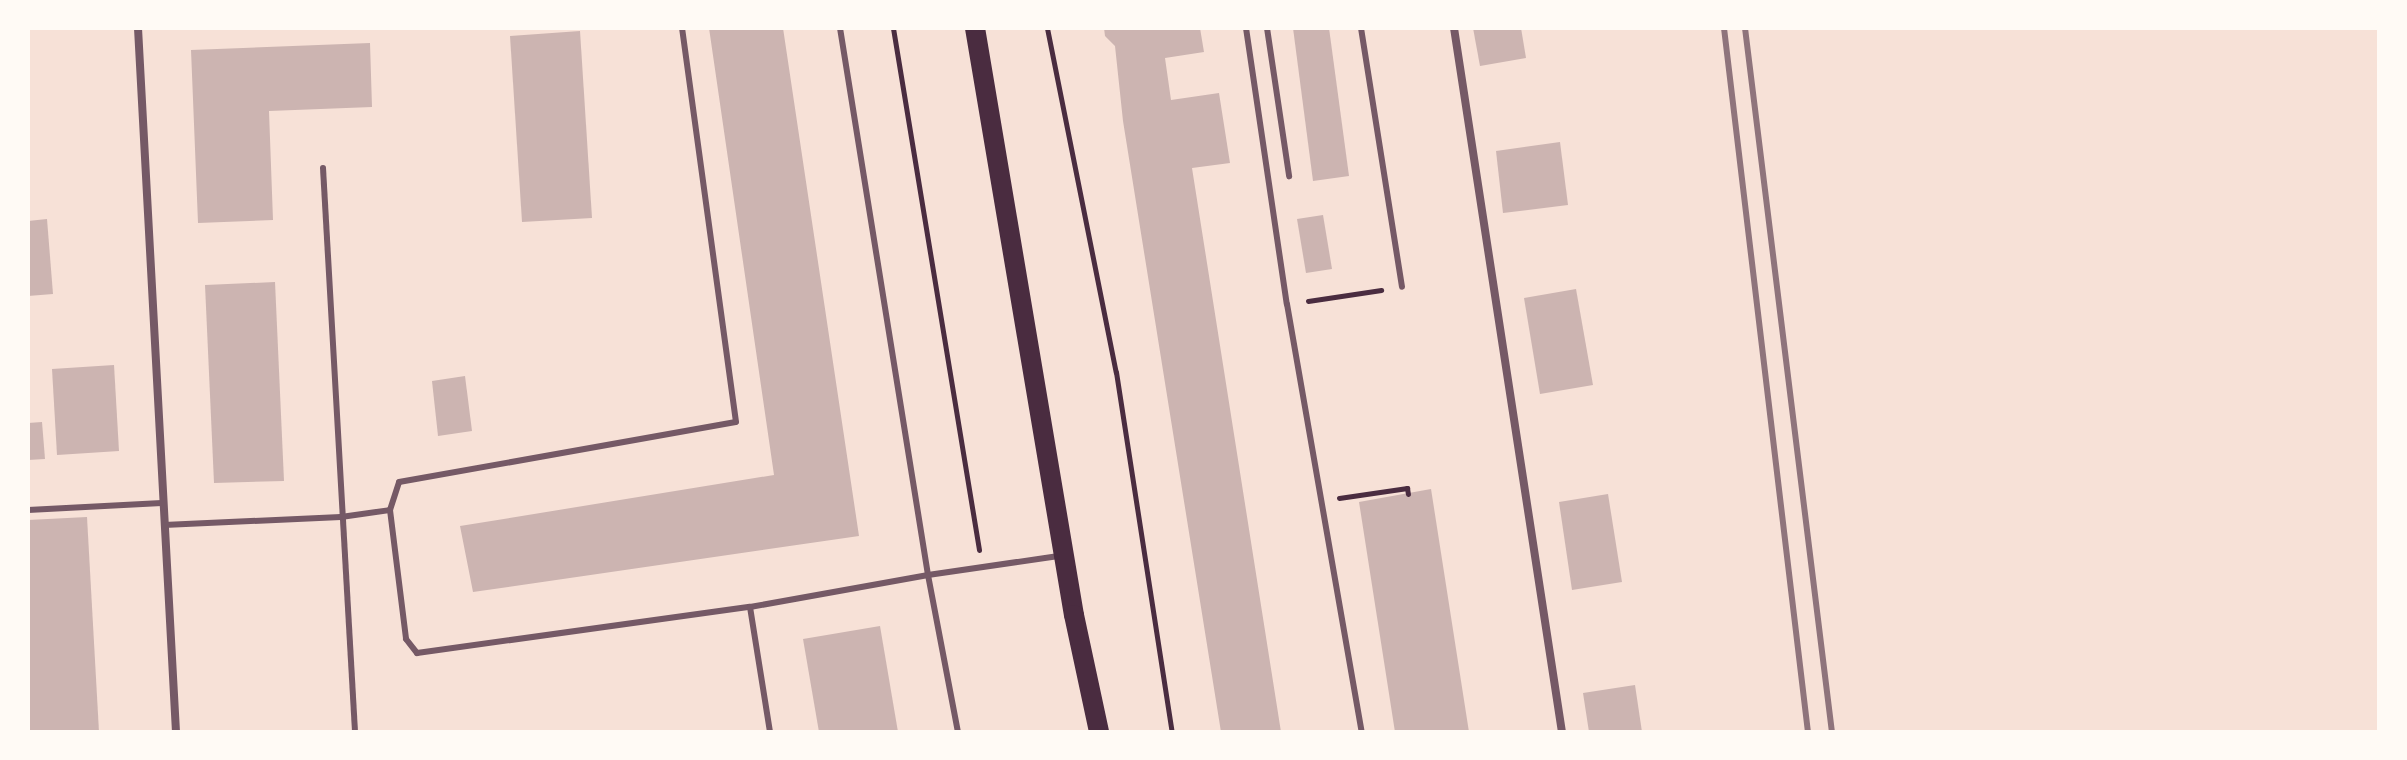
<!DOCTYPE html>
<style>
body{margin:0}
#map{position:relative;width:2407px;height:760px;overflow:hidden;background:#f7e1d7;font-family:"Nunito Sans",sans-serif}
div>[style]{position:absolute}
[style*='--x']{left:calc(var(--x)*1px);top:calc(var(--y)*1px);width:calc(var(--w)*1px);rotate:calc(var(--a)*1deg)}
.building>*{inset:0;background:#ccb4b1}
.path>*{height:5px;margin:-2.5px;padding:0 2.5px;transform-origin:2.5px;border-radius:2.5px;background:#4a2c40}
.service>*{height:6px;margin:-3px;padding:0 3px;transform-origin:3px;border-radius:3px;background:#755966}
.minor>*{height:8px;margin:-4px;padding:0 4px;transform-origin:4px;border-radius:4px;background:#755966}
.primary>*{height:20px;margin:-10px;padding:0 10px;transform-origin:10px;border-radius:10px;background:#4a2c40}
.rail>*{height:6px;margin:-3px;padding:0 3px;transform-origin:3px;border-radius:3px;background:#8f747c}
span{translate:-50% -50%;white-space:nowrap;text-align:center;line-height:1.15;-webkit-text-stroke:6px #fffaf5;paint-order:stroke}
.frame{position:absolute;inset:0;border:30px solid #fffaf5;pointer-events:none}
</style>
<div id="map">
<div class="building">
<div style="clip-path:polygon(709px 28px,783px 28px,859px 536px,473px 592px,460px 526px,774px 475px)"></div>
<div style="clip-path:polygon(1104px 28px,1200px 28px,1204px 52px,1165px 58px,1171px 100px,1219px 93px,1230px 163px,1192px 168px,1281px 732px,1221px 732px,1123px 121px,1115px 46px,1105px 36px)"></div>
<div style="clip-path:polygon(1293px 28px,1329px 28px,1349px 176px,1313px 181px)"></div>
<div style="clip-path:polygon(1473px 28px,1521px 28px,1526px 58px,1480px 66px)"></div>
<div style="clip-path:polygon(580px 31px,592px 218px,522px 222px,510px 36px)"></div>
<div style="clip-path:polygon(370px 43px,372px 107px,269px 111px,273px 220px,198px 223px,191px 50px)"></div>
<div style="clip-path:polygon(1560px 142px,1568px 205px,1503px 213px,1496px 151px)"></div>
<div style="clip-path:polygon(1323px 215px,1332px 269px,1306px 273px,1297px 219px)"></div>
<div style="clip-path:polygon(47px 219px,53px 294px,28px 296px,28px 221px)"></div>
<div style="clip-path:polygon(275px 282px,284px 481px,214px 483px,205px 285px)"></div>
<div style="clip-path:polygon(1576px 289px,1593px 385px,1540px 394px,1524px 298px)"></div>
<div style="clip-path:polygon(114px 365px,119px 451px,57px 455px,52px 369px)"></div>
<div style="clip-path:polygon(465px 376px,472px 431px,438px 436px,432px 381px)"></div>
<div style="clip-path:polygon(42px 422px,45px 459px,28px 460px,28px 423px)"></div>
<div style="clip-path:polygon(1431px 489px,1469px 732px,1395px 732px,1359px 502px)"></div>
<div style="clip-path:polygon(1608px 494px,1622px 582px,1572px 590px,1559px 502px)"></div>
<div style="clip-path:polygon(87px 517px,99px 732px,28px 732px,28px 520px)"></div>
<div style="clip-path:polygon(880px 626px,898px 732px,819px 732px,803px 639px)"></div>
<div style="clip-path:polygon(1635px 685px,1642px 732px,1589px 732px,1583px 693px)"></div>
</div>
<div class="path">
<div style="--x:893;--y:28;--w:529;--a:80.64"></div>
<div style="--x:1047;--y:28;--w:351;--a:78.7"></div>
<div style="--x:1116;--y:372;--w:364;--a:81.2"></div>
<div style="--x:1308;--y:301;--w:74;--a:-8.6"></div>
<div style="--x:1339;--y:498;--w:69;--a:-8.4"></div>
<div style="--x:1407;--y:488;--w:6;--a:81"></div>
</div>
<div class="service">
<div style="--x:840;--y:28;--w:554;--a:80.86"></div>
<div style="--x:928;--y:575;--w:160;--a:79.2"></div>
<div style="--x:1246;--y:28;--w:279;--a:81.6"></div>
<div style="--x:1287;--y:304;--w:435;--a:80.1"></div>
<div style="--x:1267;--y:28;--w:150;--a:81.5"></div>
<div style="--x:1361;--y:28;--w:262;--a:81"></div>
<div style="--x:323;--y:168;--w:565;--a:86.75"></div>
<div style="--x:28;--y:510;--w:134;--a:-3"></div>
<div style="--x:390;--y:510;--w:29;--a:-72"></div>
<div style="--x:399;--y:482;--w:342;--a:-10.1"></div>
<div style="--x:736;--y:422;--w:398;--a:-97.8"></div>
<div style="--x:164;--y:525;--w:177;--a:-2.6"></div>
<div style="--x:341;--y:517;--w:49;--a:-8.1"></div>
<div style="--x:390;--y:510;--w:130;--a:82.9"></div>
<div style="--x:406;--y:639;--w:18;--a:52"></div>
<div style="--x:417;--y:653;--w:336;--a:-7.9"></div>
<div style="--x:750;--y:607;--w:181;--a:-10.2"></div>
<div style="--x:928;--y:575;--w:132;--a:-8.3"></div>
<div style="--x:750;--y:607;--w:127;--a:80.9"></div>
</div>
<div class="minor">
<div style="--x:138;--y:28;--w:705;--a:86.91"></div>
<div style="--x:1454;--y:28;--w:712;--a:81.28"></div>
</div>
<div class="primary">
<div style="--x:975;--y:28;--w:595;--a:80.43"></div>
<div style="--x:1074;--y:615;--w:120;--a:77.9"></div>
</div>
<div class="rail">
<div style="--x:1724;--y:28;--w:709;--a:83.2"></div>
<div style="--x:1745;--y:28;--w:709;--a:82.96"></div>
</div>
<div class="frame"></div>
</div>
